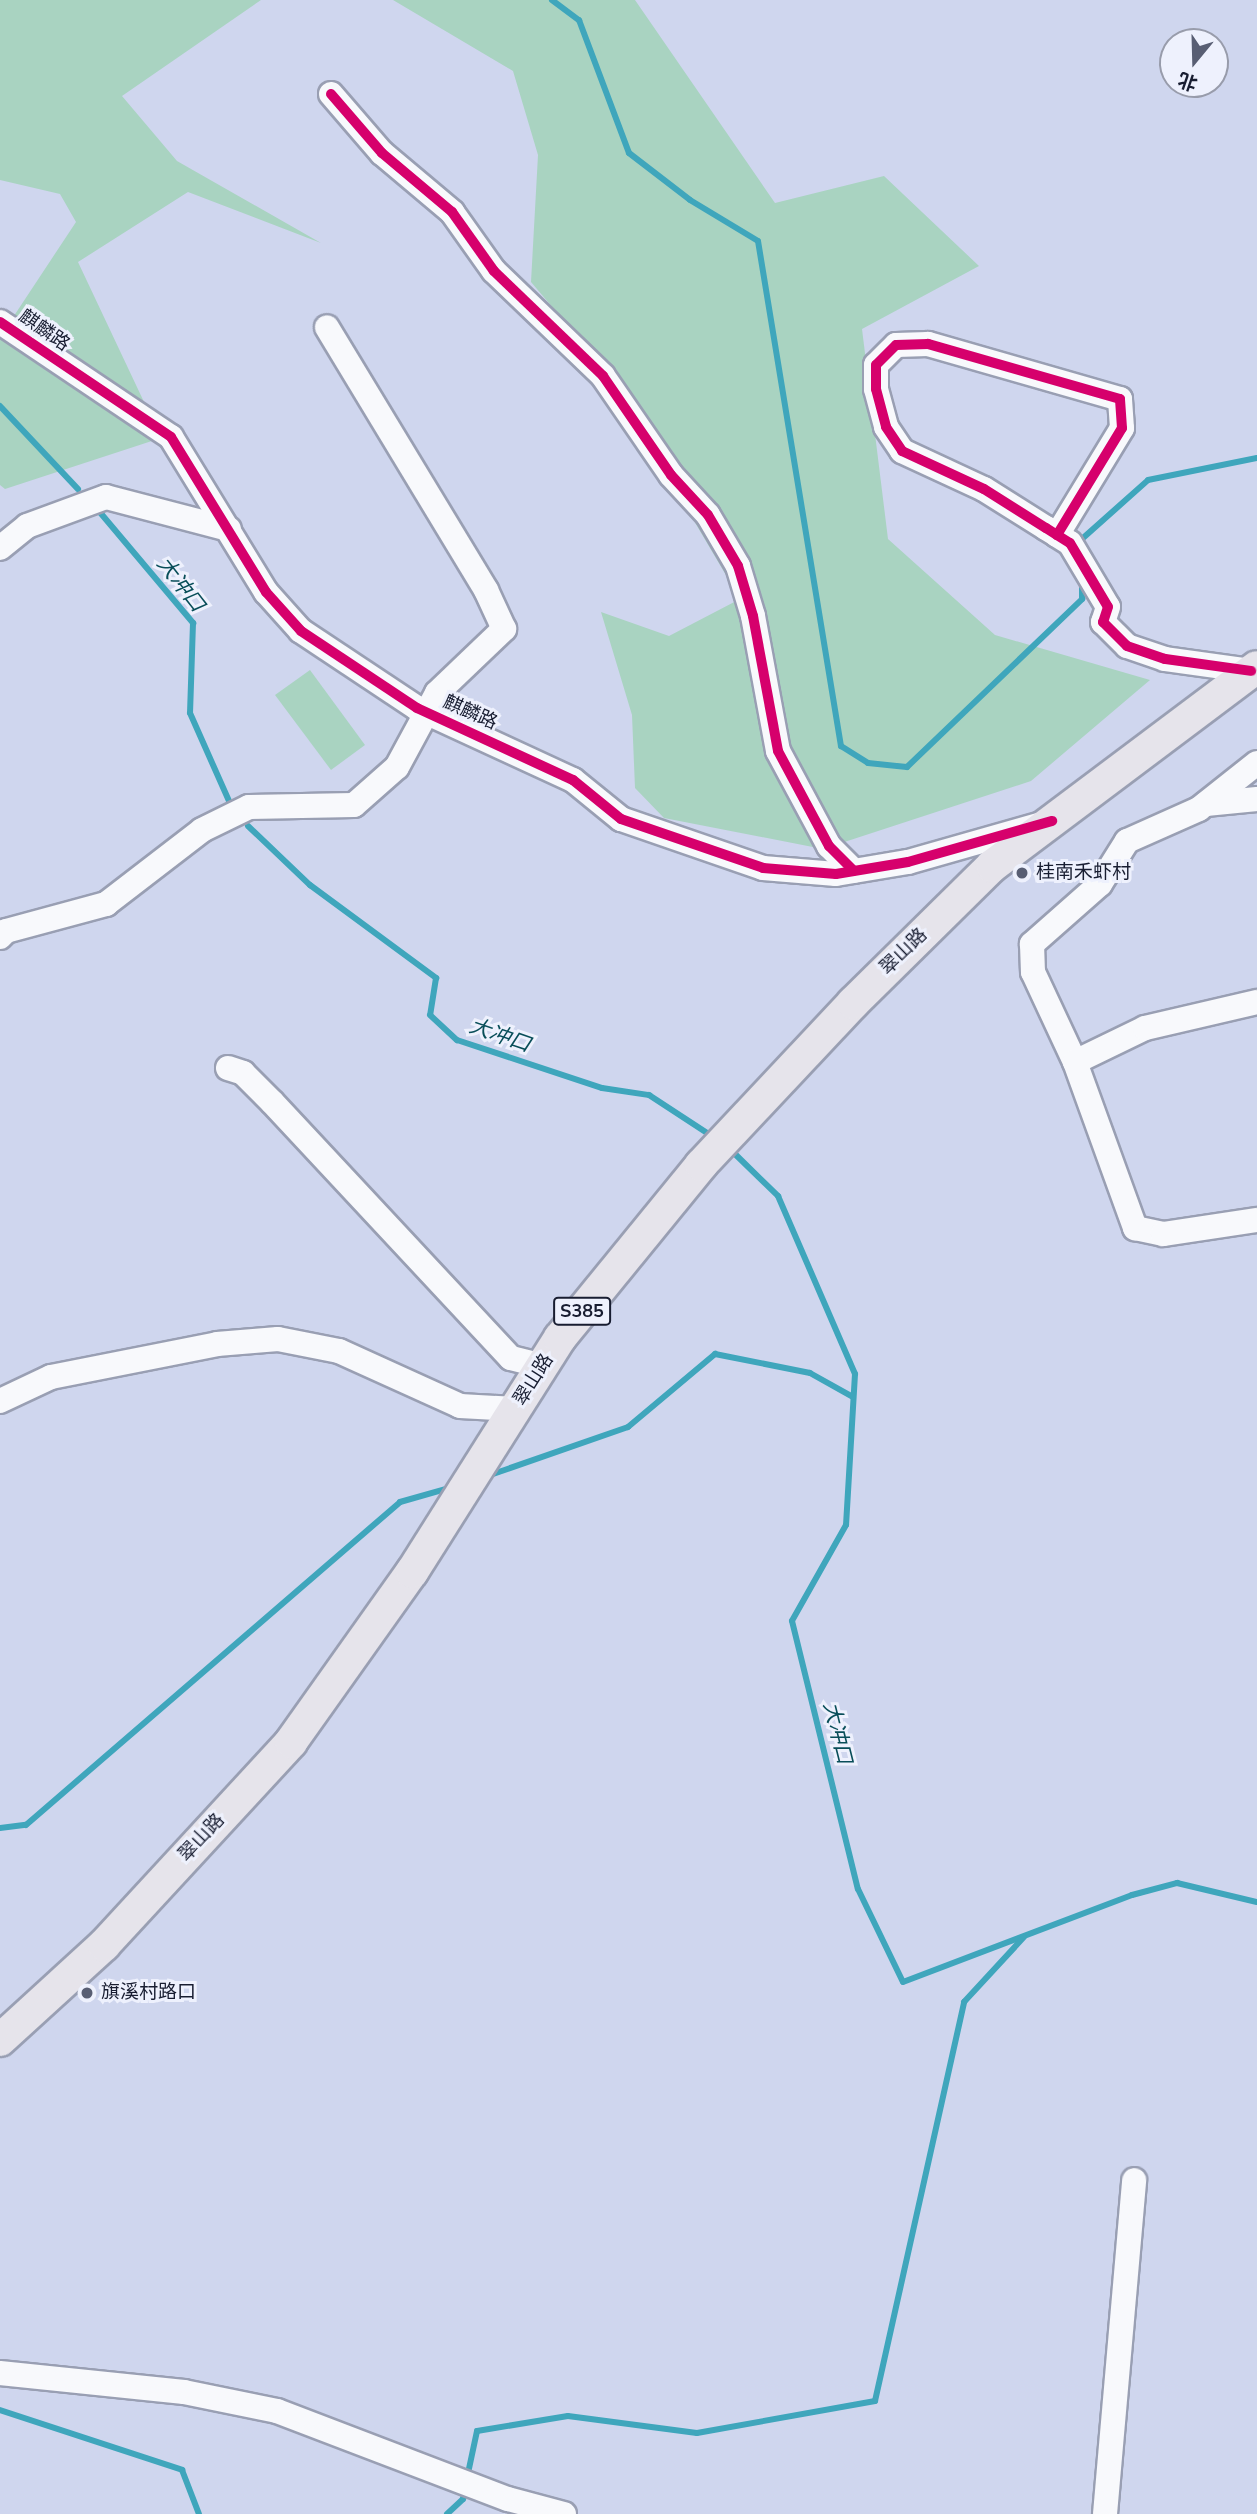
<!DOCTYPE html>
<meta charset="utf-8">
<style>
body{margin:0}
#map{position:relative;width:1257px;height:2514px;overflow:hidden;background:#cfd6ee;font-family:"Nunito Sans","Noto Sans SC",sans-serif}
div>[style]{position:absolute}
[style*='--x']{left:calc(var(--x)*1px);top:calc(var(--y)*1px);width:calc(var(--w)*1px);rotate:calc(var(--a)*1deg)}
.green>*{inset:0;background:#a9d3c1}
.stream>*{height:6px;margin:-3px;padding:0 3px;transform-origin:3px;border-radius:3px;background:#3fa6bc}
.roads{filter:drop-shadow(2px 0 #999fb3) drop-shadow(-2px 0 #999fb3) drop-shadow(0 2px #999fb3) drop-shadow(0 -2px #999fb3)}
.minor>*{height:24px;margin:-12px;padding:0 12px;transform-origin:12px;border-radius:12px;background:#f8f9fc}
.major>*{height:32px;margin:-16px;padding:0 16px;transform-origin:16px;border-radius:16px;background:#e6e4eb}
.cycleway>*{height:10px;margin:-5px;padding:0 5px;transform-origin:5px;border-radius:5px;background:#d6006c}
.dots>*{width:19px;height:19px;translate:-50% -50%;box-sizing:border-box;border:4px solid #eef1fd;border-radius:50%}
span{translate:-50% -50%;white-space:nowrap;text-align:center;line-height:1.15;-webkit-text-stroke:6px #eef1fd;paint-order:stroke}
.shield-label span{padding:2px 5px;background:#eef1fd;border:2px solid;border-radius:5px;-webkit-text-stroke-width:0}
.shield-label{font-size:18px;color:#181d31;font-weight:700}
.street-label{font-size:19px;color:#181d31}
.poi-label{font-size:19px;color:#181d31}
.left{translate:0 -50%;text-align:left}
.water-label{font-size:21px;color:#094e59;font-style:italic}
.north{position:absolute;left:1159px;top:28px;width:70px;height:70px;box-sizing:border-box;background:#eef1fd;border:2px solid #989cab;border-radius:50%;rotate:199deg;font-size:19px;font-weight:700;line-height:28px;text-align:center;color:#181d31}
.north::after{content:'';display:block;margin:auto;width:24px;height:32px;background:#585e73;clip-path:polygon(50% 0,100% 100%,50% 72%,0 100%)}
</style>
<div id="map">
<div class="green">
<div style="clip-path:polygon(0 0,261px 0,122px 96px,177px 161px,321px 243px,188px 192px,78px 262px,161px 438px,5px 489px,0 485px,0 337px,76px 222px,60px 194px,0 180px)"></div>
<div style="clip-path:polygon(393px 0,635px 0,775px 203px,884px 176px,979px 266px,862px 329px,888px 539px,995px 635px,1150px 680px,1031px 781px,823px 849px,664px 818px,635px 788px,632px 715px,601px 612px,669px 636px,740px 599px,604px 368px,531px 282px,538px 155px,513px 71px)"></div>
<div style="clip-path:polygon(310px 670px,365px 745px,331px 770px,275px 695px)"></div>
</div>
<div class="stream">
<div style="--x:552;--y:0;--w:34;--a:37"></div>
<div style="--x:579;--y:20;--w:142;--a:69.4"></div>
<div style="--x:629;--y:153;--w:77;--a:37.6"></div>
<div style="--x:690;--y:200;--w:79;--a:31.1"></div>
<div style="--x:758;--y:241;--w:512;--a:80.67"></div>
<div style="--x:841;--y:746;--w:32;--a:32"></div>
<div style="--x:868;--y:763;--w:39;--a:6"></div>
<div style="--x:907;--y:767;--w:243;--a:-43.8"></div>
<div style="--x:1082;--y:599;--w:14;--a:-90"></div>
<div style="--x:0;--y:406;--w:114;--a:46.8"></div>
<div style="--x:98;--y:510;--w:148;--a:49.9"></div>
<div style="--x:193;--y:623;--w:90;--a:91.9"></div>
<div style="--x:190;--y:713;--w:104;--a:66.1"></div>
<div style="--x:1083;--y:538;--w:87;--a:-41.7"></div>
<div style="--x:1148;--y:480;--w:111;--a:-11.4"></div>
<div style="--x:248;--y:826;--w:86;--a:43.6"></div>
<div style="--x:310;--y:885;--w:157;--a:36.4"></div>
<div style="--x:436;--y:978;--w:37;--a:99"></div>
<div style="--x:430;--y:1015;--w:37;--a:43"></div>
<div style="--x:457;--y:1040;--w:153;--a:18.3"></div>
<div style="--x:602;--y:1088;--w:48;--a:8.5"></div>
<div style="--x:649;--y:1095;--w:69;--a:33.2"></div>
<div style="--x:736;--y:1155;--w:59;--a:44.3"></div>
<div style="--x:778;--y:1196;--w:194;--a:66.6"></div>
<div style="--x:855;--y:1374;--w:151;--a:93.4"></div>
<div style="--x:846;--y:1525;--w:110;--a:119.4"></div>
<div style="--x:792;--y:1621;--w:276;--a:76.2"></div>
<div style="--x:858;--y:1889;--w:103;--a:64.2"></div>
<div style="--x:903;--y:1982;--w:245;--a:-20.8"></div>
<div style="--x:1132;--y:1895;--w:47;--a:-14.9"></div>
<div style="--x:1177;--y:1883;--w:82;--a:13.4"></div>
<div style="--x:493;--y:1474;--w:143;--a:-19.2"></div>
<div style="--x:628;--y:1427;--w:114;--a:-40"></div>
<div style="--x:715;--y:1354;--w:97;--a:11.3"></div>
<div style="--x:810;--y:1373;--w:49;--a:29.2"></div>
<div style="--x:0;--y:1828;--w:26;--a:-7"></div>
<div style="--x:26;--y:1825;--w:494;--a:-40.8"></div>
<div style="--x:400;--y:1502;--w:48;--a:-15.8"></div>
<div style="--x:0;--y:2410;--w:192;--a:18.2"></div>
<div style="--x:182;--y:2470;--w:47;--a:68.9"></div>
<div style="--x:467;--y:2478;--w:48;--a:-78"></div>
<div style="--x:477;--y:2431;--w:92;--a:-9.4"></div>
<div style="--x:568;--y:2416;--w:130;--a:7.5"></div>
<div style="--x:697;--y:2433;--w:181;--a:-10.2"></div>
<div style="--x:875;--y:2401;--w:409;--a:-77.4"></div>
<div style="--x:964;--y:2002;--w:88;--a:-47.3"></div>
<div style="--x:447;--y:2514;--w:22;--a:-43"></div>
<div style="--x:463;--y:2499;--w:11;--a:-80"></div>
</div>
<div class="roads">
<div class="minor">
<div style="--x:331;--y:94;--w:78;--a:49.2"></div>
<div style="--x:382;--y:153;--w:92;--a:40.1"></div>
<div style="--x:452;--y:212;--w:72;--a:54.6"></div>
<div style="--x:494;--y:271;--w:151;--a:43.9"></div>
<div style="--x:603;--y:376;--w:120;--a:55.5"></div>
<div style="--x:671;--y:475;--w:54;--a:47.2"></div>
<div style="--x:708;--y:515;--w:59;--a:59.5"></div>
<div style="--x:738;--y:566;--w:52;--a:73.3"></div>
<div style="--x:753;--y:616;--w:137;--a:79.5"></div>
<div style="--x:778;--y:751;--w:108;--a:61.8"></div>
<div style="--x:829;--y:846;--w:35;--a:45"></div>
<div style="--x:0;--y:322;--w:206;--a:33.9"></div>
<div style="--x:171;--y:437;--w:182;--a:58.5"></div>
<div style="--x:266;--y:592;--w:52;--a:48.1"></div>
<div style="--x:301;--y:631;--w:139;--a:33.6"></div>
<div style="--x:417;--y:708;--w:172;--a:24.8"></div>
<div style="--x:573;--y:780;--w:62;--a:39.1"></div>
<div style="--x:621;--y:819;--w:150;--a:19"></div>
<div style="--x:763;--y:868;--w:73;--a:4.7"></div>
<div style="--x:836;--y:874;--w:73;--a:-9.5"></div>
<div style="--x:908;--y:862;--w:138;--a:-15.9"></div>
<div style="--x:1057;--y:535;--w:125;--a:-58.7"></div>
<div style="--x:1122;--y:428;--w:29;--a:-94"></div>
<div style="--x:1120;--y:399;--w:200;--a:-164"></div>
<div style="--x:928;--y:344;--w:32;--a:178"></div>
<div style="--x:896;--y:345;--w:28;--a:135"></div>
<div style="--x:876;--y:365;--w:24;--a:90"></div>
<div style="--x:876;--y:389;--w:39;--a:75"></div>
<div style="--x:886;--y:427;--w:29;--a:56"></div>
<div style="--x:902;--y:451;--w:90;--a:24.9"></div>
<div style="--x:984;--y:489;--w:73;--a:32.2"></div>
<div style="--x:1046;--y:528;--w:13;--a:32"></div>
<div style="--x:1057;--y:535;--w:15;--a:32"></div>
<div style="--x:1070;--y:543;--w:74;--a:59.3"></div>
<div style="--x:1108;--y:607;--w:16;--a:108"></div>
<div style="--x:1103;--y:622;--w:34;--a:45"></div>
<div style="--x:1127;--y:646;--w:40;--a:18.9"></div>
<div style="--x:1165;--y:659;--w:87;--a:7.9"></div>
<div style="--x:0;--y:548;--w:35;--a:-39"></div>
<div style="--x:27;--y:526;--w:84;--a:-20.2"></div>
<div style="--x:106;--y:497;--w:127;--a:14.6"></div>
<div style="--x:1257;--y:763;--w:74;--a:141.6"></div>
<div style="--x:1199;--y:809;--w:79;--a:156"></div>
<div style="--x:1127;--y:841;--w:51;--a:122.1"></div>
<div style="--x:1100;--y:884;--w:91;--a:138.6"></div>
<div style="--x:1032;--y:944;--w:28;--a:88"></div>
<div style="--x:1033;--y:972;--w:99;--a:65"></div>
<div style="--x:1075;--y:1062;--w:177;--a:70.1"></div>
<div style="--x:1135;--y:1228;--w:29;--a:12"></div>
<div style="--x:1163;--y:1234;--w:95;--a:-8.5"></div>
<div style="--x:1206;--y:804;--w:51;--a:-5.6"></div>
<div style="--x:0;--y:937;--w:8;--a:-45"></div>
<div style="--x:6;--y:931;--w:104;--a:-15.1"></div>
<div style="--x:106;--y:904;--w:121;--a:-37.6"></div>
<div style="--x:202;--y:830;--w:52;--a:-26.1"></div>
<div style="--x:249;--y:807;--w:105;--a:-1.1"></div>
<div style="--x:354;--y:805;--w:57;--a:-41.5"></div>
<div style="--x:397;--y:767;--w:84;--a:-61.6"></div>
<div style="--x:437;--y:693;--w:93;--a:-43.7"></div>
<div style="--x:504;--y:629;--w:43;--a:-114.8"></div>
<div style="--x:486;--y:590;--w:307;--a:-121.2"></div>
<div style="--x:1075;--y:1062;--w:78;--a:-25.9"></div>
<div style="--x:1145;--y:1028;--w:115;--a:-13.1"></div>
<div style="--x:228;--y:1068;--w:16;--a:18"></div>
<div style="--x:243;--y:1073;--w:41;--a:45"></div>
<div style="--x:272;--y:1102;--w:350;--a:47"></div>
<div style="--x:511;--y:1358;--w:33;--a:14"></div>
<div style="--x:0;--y:1401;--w:56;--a:-25.2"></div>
<div style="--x:51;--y:1377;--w:169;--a:-11.2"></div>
<div style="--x:217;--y:1344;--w:61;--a:-4.7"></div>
<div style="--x:278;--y:1339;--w:62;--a:11.1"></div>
<div style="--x:339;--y:1351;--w:133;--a:24.4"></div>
<div style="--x:460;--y:1406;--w:55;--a:3.1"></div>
<div style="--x:0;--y:2373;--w:185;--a:5.9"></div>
<div style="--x:184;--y:2392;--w:95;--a:11.5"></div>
<div style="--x:277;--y:2411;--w:247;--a:20.9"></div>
<div style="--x:508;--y:2499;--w:58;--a:15"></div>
<div style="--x:1105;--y:2514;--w:335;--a:-85"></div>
</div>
<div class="major">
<div style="--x:0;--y:2040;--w:141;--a:-42.4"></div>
<div style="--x:104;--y:1945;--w:276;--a:-47.3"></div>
<div style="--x:291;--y:1742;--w:209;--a:-54.6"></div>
<div style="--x:412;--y:1572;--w:277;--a:-57.7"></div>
<div style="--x:560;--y:1338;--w:223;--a:-50.8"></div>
<div style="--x:701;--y:1165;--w:222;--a:-46.8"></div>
<div style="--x:853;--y:1003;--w:195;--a:-44.6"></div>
<div style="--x:992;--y:866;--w:331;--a:-36.9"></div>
</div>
</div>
<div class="cycleway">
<div style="--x:331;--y:94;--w:78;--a:49.2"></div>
<div style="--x:382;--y:153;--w:92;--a:40.1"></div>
<div style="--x:452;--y:212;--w:72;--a:54.6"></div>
<div style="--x:494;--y:271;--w:151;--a:43.9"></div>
<div style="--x:603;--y:376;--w:120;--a:55.5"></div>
<div style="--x:671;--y:475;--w:54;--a:47.2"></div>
<div style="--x:708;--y:515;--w:59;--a:59.5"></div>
<div style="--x:738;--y:566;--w:52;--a:73.3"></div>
<div style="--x:753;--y:616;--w:137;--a:79.5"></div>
<div style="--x:778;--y:751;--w:108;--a:61.8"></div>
<div style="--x:829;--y:846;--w:35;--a:45"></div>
<div style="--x:0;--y:322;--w:206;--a:33.9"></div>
<div style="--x:171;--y:437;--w:182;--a:58.5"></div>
<div style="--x:266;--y:592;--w:52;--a:48.1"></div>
<div style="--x:301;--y:631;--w:139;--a:33.6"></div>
<div style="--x:417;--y:708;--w:172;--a:24.8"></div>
<div style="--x:573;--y:780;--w:62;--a:39.1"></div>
<div style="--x:621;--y:819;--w:150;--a:19"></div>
<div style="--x:763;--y:868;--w:73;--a:4.7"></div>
<div style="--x:836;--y:874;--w:73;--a:-9.5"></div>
<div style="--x:908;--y:862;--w:150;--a:-15.9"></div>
<div style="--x:1057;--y:535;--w:125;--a:-58.7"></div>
<div style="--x:1122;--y:428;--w:29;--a:-94"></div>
<div style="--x:1120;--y:399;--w:200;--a:-164"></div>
<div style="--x:928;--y:344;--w:32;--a:178"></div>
<div style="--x:896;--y:345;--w:28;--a:135"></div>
<div style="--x:876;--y:365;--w:24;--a:90"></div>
<div style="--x:876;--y:389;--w:39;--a:75"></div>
<div style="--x:886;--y:427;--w:29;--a:56"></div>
<div style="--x:902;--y:451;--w:90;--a:24.9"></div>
<div style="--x:984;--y:489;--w:73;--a:32.2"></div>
<div style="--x:1046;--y:528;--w:13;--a:32"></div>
<div style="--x:1057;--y:535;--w:15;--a:32"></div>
<div style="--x:1070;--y:543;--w:74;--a:59.3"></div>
<div style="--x:1108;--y:607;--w:16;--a:108"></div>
<div style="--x:1103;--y:622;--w:34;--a:45"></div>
<div style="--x:1127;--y:646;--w:40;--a:18.9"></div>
<div style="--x:1165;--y:659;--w:87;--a:7.9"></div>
</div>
<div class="dots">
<div style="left:1022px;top:873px;background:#585e73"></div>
<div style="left:87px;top:1993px;background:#585e73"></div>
</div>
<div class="shield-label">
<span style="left:582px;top:1311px">S385</span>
</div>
<div class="street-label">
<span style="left:44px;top:331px;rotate:35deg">麒麟路</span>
<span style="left:470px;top:713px;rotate:24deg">麒麟路</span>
<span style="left:904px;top:952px;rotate:-44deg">翠山路</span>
<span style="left:534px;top:1380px;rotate:-58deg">翠山路</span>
<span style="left:202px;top:1838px;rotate:-47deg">翠山路</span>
</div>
<div class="poi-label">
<span class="left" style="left:1036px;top:873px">桂南禾虾村</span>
<span class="left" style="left:101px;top:1993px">旗溪村路口</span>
</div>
<div class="water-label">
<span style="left:181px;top:584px;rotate:52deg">大冲口</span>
<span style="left:500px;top:1035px;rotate:19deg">大冲口</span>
<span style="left:838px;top:1733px;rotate:76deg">大冲口</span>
</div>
<div class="north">北</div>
</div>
